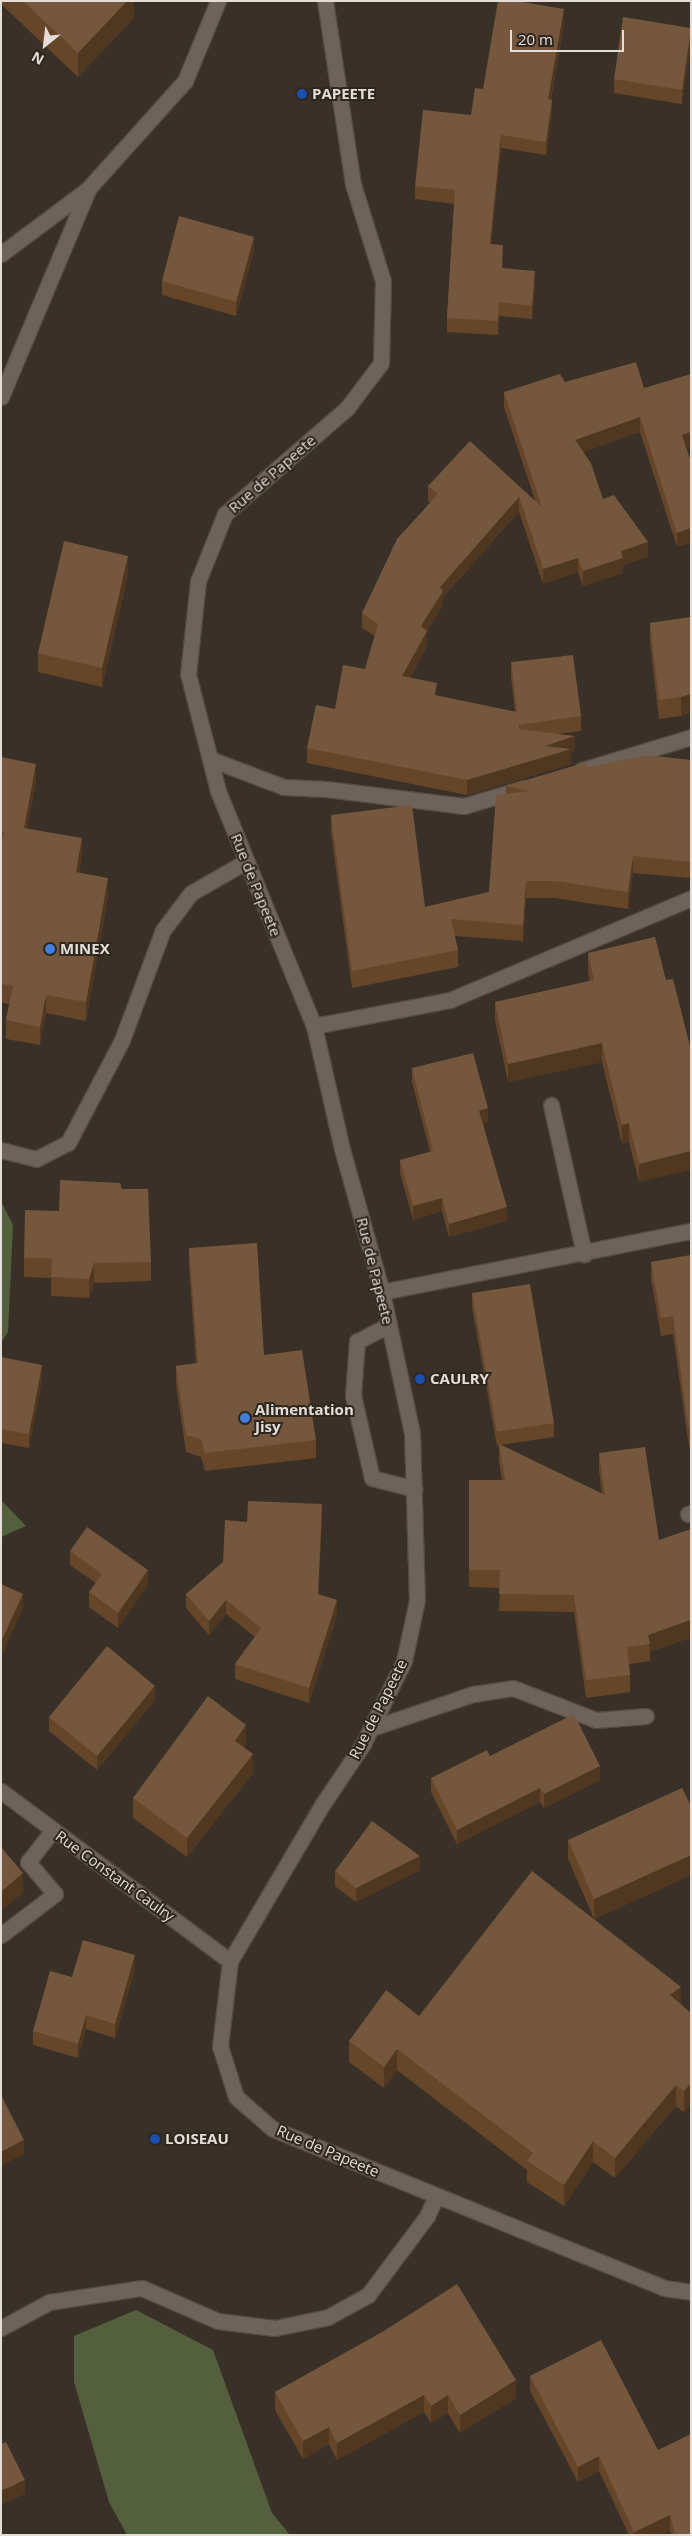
<!DOCTYPE html>
<style>
body{margin:0}
#map{position:relative;width:692px;height:2536px;overflow:hidden;background:#393027;font-family:"Open Sans",sans-serif}
div>[style]{position:absolute}
[style*='--x']{left:calc(var(--x)*1px);top:calc(var(--y)*1px);width:calc(var(--w)*1px);rotate:calc(var(--a)*1deg)}
.green>*{inset:0;background:#545f3e}
.roads{filter:drop-shadow(1px 0 #534b44) drop-shadow(-1px 0 #534b44) drop-shadow(0 1px #534b44) drop-shadow(0 -1px #534b44)}
.lane>*{height:15px;margin:-7.5px;padding:0 7.5px;transform-origin:7.5px;border-radius:7.5px;background:#6e635a}
.street>*{height:15px;margin:-7.5px;padding:0 7.5px;transform-origin:7.5px;border-radius:7.5px;background:#6e635a}
.secondary>*{height:15px;margin:-7.5px;padding:0 7.5px;transform-origin:7.5px;border-radius:7.5px;background:#6e635a}
.wall>*{inset:0;background:#664629}
.shaded-wall>*{inset:0;background:#4f3720}
.building>*{inset:0;background:#74573c}
.dots>*{width:14px;height:14px;translate:-50% -50%;box-sizing:border-box;border:2px solid #2f261e;border-radius:50%}
span{translate:-50% -50%;white-space:nowrap;text-align:center;line-height:1.15;-webkit-text-stroke:4px #2f261e;paint-order:stroke}
.poi-label{font-size:15px;color:#e4ddd8;font-weight:700}
.left{translate:0 -50%;text-align:left}
.street-label{font-size:15px;color:#e4ddd8}
.frame{position:absolute;inset:0;border:2px solid #e4ddd8;pointer-events:none}
.north{position:absolute;left:20px;top:20px;width:50px;height:50px;-webkit-text-stroke:4px #2f261e;paint-order:stroke;rotate:209deg;font-size:14px;font-weight:700;line-height:20px;text-align:center;color:#e4ddd8}
.north::after{content:'';display:block;margin:auto;width:18px;height:22px;background:#e4ddd8;clip-path:polygon(50% 0,100% 100%,50% 72%,0 100%)}
.scale{position:absolute;left:510px;top:30px;width:114px;height:22px;box-sizing:border-box;border:2px solid #e4ddd8;border-top:0;padding-left:6px;font-size:15px;line-height:18px;white-space:nowrap;color:#e4ddd8;-webkit-text-stroke:4px #2f261e;paint-order:stroke}
</style>
<div id="map">
<div class="green">
<div style="clip-path:polygon(1px 1201px,13px 1225px,8px 1332px,1px 1343px)"></div>
<div style="clip-path:polygon(1px 1500px,26px 1526px,1px 1537px)"></div>
<div style="clip-path:polygon(136px 2310px,213px 2350px,272px 2513px,290px 2535px,127px 2535px,109px 2502px,74px 2382px,74px 2336px)"></div>
</div>
<div class="roads">
<div class="lane">
<div style="--x:1;--y:254;--w:109;--a:-36.8"></div>
<div style="--x:88;--y:189;--w:145;--a:-48.1"></div>
<div style="--x:185;--y:81;--w:87;--a:-67.6"></div>
<div style="--x:1;--y:397;--w:225;--a:-67.2"></div>
<div style="--x:210;--y:759;--w:79;--a:20.7"></div>
<div style="--x:284;--y:787;--w:42;--a:2.7"></div>
<div style="--x:326;--y:789;--w:139;--a:7"></div>
<div style="--x:464;--y:806;--w:63;--a:-16.7"></div>
<div style="--x:582;--y:770;--w:114;--a:-16.8"></div>
<div style="--x:314;--y:1026;--w:138;--a:-10.8"></div>
<div style="--x:450;--y:1000;--w:262;--a:-22.9"></div>
<div style="--x:551;--y:1105;--w:153;--a:77.5"></div>
<div style="--x:1;--y:1150;--w:36;--a:14"></div>
<div style="--x:36;--y:1159;--w:36;--a:-27"></div>
<div style="--x:68;--y:1143;--w:116;--a:-62.3"></div>
<div style="--x:122;--y:1040;--w:117;--a:-69.6"></div>
<div style="--x:163;--y:930;--w:46;--a:-52.9"></div>
<div style="--x:191;--y:893;--w:64;--a:-29.7"></div>
<div style="--x:382;--y:1292;--w:315;--a:-11.2"></div>
<div style="--x:389;--y:1325;--w:36;--a:153"></div>
<div style="--x:357;--y:1341;--w:54;--a:94.2"></div>
<div style="--x:353;--y:1395;--w:85;--a:77.1"></div>
<div style="--x:372;--y:1478;--w:44;--a:14.3"></div>
<div style="--x:688;--y:1514;--w:3;--a:-18"></div>
<div style="--x:372;--y:1728;--w:107;--a:-18.6"></div>
<div style="--x:473;--y:1694;--w:40;--a:-8.5"></div>
<div style="--x:513;--y:1688;--w:89;--a:21.1"></div>
<div style="--x:596;--y:1720;--w:50;--a:-4.6"></div>
<div style="--x:1;--y:1935;--w:68;--a:-37.2"></div>
<div style="--x:55;--y:1894;--w:42;--a:-130.2"></div>
<div style="--x:28;--y:1862;--w:41;--a:-52"></div>
</div>
<div class="street">
<div style="--x:1;--y:1791;--w:285;--a:36.6"></div>
<div style="--x:1;--y:2328;--w:55;--a:-28.4"></div>
<div style="--x:49;--y:2302;--w:94;--a:-8.6"></div>
<div style="--x:142;--y:2288;--w:83;--a:23.5"></div>
<div style="--x:218;--y:2321;--w:57;--a:7"></div>
<div style="--x:275;--y:2328;--w:54;--a:-11.7"></div>
<div style="--x:328;--y:2317;--w:46;--a:-28.8"></div>
<div style="--x:368;--y:2295;--w:99;--a:-53.2"></div>
<div style="--x:427;--y:2216;--w:21;--a:-65"></div>
</div>
<div class="secondary">
<div style="--x:325;--y:1;--w:185;--a:81.3"></div>
<div style="--x:353;--y:184;--w:102;--a:72.8"></div>
<div style="--x:383;--y:281;--w:82;--a:91.4"></div>
<div style="--x:381;--y:363;--w:56;--a:127.1"></div>
<div style="--x:347;--y:408;--w:162;--a:139"></div>
<div style="--x:225;--y:514;--w:72;--a:111.9"></div>
<div style="--x:198;--y:581;--w:94;--a:96.1"></div>
<div style="--x:188;--y:674;--w:121;--a:75.6"></div>
<div style="--x:218;--y:791;--w:254;--a:67.8"></div>
<div style="--x:314;--y:1026;--w:126;--a:77.2"></div>
<div style="--x:342;--y:1149;--w:148;--a:74.4"></div>
<div style="--x:382;--y:1292;--w:144;--a:78"></div>
<div style="--x:412;--y:1433;--w:167;--a:88.3"></div>
<div style="--x:417;--y:1600;--w:62;--a:102"></div>
<div style="--x:404;--y:1661;--w:93;--a:116.3"></div>
<div style="--x:363;--y:1744;--w:73;--a:123.9"></div>
<div style="--x:322;--y:1805;--w:181;--a:120.5"></div>
<div style="--x:230;--y:1961;--w:86;--a:96.7"></div>
<div style="--x:220;--y:2046;--w:53;--a:72.6"></div>
<div style="--x:236;--y:2097;--w:49;--a:40.9"></div>
<div style="--x:273;--y:2129;--w:422;--a:22.1"></div>
<div style="--x:664;--y:2288;--w:27;--a:8"></div>
</div>
</div>
<div class="wall">
<div style="clip-path:polygon(1px 1px,134px 1px,134px 18px,78px 77px,1px 4px)"></div>
<div style="clip-path:polygon(564px 23px,551px 100px,552px 114px,546px 155px,501px 148px,491px 244px,503px 268px,535px 285px,532px 319px,499px 316px,498px 335px,447px 332px,447px 318px,454px 204px,415px 199px,415px 186px,471px 115px,483px 89px)"></div>
<div style="clip-path:polygon(691px 28px,691px 43px,682px 104px,614px 93px,614px 79px)"></div>
<div style="clip-path:polygon(254px 251px,236px 316px,162px 295px,162px 281px)"></div>
<div style="clip-path:polygon(565px 382px,644px 388px,691px 447px,686px 448px,677px 547px,640px 432px,583px 452px,603px 499px,648px 557px,623px 565px,623px 573px,583px 586px,578px 572px,543px 584px,519px 512px,443px 597px,443px 605px,427px 631px,427px 646px,410px 678px,437px 696px,515px 712px,511px 677px,511px 662px,581px 716px,581px 731px,558px 734px,575px 751px,571px 752px,571px 764px,467px 795px,307px 763px,307px 748px,335px 709px,365px 669px,375px 636px,362px 628px,362px 613px,431px 503px,428px 501px,428px 486px,535px 500px,504px 407px,504px 392px)"></div>
<div style="clip-path:polygon(128px 575px,102px 687px,38px 672px,38px 653px)"></div>
<div style="clip-path:polygon(691px 617px,681px 716px,659px 719px,650px 643px,650px 623px)"></div>
<div style="clip-path:polygon(1px 757px,36px 782px,27px 828px,82px 857px,79px 872px,108px 896px,86px 1021px,46px 1013px,40px 1045px,6px 1039px,6px 1020px,9px 1004px,1px 1002px)"></div>
<div style="clip-path:polygon(691px 760px,691px 878px,633px 873px,628px 909px,555px 898px,526px 898px,523px 941px,455px 936px,458px 950px,458px 967px,352px 988px,331px 832px,331px 815px,425px 907px,489px 892px,506px 794px,506px 786px,587px 767px)"></div>
<div style="clip-path:polygon(655px 937px,639px 1182px,629px 1142px,622px 1143px,602px 1062px,508px 1082px,495px 1020px,495px 1002px,590px 981px,588px 972px,588px 953px)"></div>
<div style="clip-path:polygon(412px 1068px,488px 1122px,483px 1123px,507px 1221px,449px 1237px,442px 1211px,413px 1220px,400px 1173px,400px 1160px,430px 1152px,412px 1082px)"></div>
<div style="clip-path:polygon(189px 1248px,264px 1355px,316px 1440px,316px 1458px,205px 1471px,201px 1457px,186px 1452px,176px 1384px,176px 1366px,196px 1363px,189px 1266px)"></div>
<div style="clip-path:polygon(691px 1255px,691px 1447px,689px 1447px,673px 1334px,661px 1336px,651px 1279px,651px 1262px)"></div>
<div style="clip-path:polygon(24px 1258px,151px 1262px,151px 1281px,94px 1283px,89px 1298px,51px 1296px,51px 1278px,24px 1277px)"></div>
<div style="clip-path:polygon(472px 1293px,554px 1423px,554px 1437px,501px 1445px,602px 1494px,599px 1471px,599px 1453px,659px 1540px,650px 1652px,650px 1661px,629px 1664px,630px 1675px,630px 1692px,586px 1698px,574px 1612px,499px 1611px,500px 1588px,469px 1587px,469px 1480px,502px 1480px,499px 1462px,499px 1445px,497px 1446px,472px 1307px)"></div>
<div style="clip-path:polygon(1px 1357px,42px 1379px,29px 1448px,1px 1443px)"></div>
<div style="clip-path:polygon(322px 1519px,318px 1594px,337px 1615px,309px 1703px,235px 1679px,235px 1664px,255px 1637px,226px 1614px,209px 1635px,186px 1608px,186px 1594px,223px 1562px,247px 1522px)"></div>
<div style="clip-path:polygon(70px 1551px,148px 1584px,118px 1628px,89px 1607px,89px 1592px,96px 1583px,70px 1565px)"></div>
<div style="clip-path:polygon(155px 1700px,97px 1770px,49px 1731px,49px 1717px)"></div>
<div style="clip-path:polygon(246px 1745px,244px 1747px,253px 1773px,187px 1857px,133px 1818px,133px 1798px)"></div>
<div style="clip-path:polygon(490px 1756px,600px 1780px,544px 1808px,540px 1802px,457px 1844px,431px 1792px,431px 1778px)"></div>
<div style="clip-path:polygon(691px 1806px,691px 1875px,594px 1919px,568px 1859px,568px 1840px)"></div>
<div style="clip-path:polygon(420px 1870px,356px 1902px,335px 1886px,335px 1871px)"></div>
<div style="clip-path:polygon(135px 1969px,115px 2038px,86px 2029px,78px 2058px,33px 2045px,33px 2031px,72px 1977px)"></div>
<div style="clip-path:polygon(681px 2005px,691px 2013px,691px 2103px,684px 2112px,676px 2106px,615px 2178px,593px 2162px,564px 2206px,527px 2182px,527px 2170px,397px 2070px,384px 2088px,349px 2062px,349px 2041px,419px 2016px)"></div>
<div style="clip-path:polygon(384px 2331px,516px 2398px,460px 2433px,448px 2413px,431px 2423px,424px 2412px,337px 2460px,329px 2444px,303px 2459px,275px 2410px,275px 2392px)"></div>
<div style="clip-path:polygon(530px 2376px,691px 2535px,671px 2535px,670px 2530px,661px 2535px,629px 2535px,599px 2471px,578px 2482px,530px 2391px)"></div>
</div>
<div class="shaded-wall">
<div style="clip-path:polygon(127px 1px,134px 1px,134px 18px,78px 77px,78px 53px)"></div>
<div style="clip-path:polygon(564px 9px,564px 23px,548px 113px,548px 99px)"></div>
<div style="clip-path:polygon(691px 29px,691px 43px,682px 104px,682px 90px)"></div>
<div style="clip-path:polygon(552px 100px,552px 114px,546px 155px,546px 142px)"></div>
<div style="clip-path:polygon(501px 135px,501px 148px,490px 258px,490px 244px)"></div>
<div style="clip-path:polygon(254px 237px,254px 251px,236px 316px,236px 302px)"></div>
<div style="clip-path:polygon(535px 271px,535px 285px,532px 319px,532px 306px)"></div>
<div style="clip-path:polygon(499px 302px,499px 316px,498px 335px,498px 321px)"></div>
<div style="clip-path:polygon(640px 417px,640px 432px,575px 455px,575px 440px)"></div>
<div style="clip-path:polygon(691px 432px,691px 447px,682px 450px,682px 435px)"></div>
<div style="clip-path:polygon(519px 497px,519px 512px,443px 597px,443px 605px,421px 640px,421px 626px,440px 587px)"></div>
<div style="clip-path:polygon(691px 528px,691px 543px,677px 547px,677px 533px)"></div>
<div style="clip-path:polygon(648px 542px,648px 557px,623px 565px,623px 573px,583px 586px,583px 571px,621px 551px)"></div>
<div style="clip-path:polygon(128px 556px,128px 575px,102px 687px,102px 668px)"></div>
<div style="clip-path:polygon(578px 558px,578px 572px,543px 584px,543px 569px)"></div>
<div style="clip-path:polygon(427px 631px,427px 646px,402px 691px,402px 676px)"></div>
<div style="clip-path:polygon(691px 694px,691px 713px,681px 716px,681px 697px)"></div>
<div style="clip-path:polygon(575px 736px,575px 751px,571px 752px,571px 764px,467px 795px,467px 780px,545px 746px)"></div>
<div style="clip-path:polygon(36px 764px,36px 782px,24px 846px,24px 828px)"></div>
<div style="clip-path:polygon(82px 838px,82px 857px,76px 891px,76px 872px)"></div>
<div style="clip-path:polygon(633px 856px,633px 873px,628px 909px,628px 892px)"></div>
<div style="clip-path:polygon(108px 878px,108px 896px,86px 1021px,86px 1002px)"></div>
<div style="clip-path:polygon(526px 881px,526px 898px,523px 941px,523px 925px)"></div>
<div style="clip-path:polygon(46px 995px,46px 1013px,40px 1045px,40px 1027px)"></div>
<div style="clip-path:polygon(602px 1043px,602px 1062px,508px 1082px,508px 1064px)"></div>
<div style="clip-path:polygon(488px 1108px,488px 1122px,479px 1124px,479px 1111px)"></div>
<div style="clip-path:polygon(629px 1123px,629px 1142px,622px 1143px,622px 1125px)"></div>
<div style="clip-path:polygon(691px 1151px,691px 1170px,639px 1182px,639px 1164px)"></div>
<div style="clip-path:polygon(442px 1198px,442px 1211px,413px 1220px,413px 1206px)"></div>
<div style="clip-path:polygon(507px 1207px,507px 1221px,449px 1237px,449px 1224px)"></div>
<div style="clip-path:polygon(94px 1263px,94px 1283px,89px 1298px,89px 1279px)"></div>
<div style="clip-path:polygon(42px 1365px,42px 1379px,29px 1448px,29px 1434px)"></div>
<div style="clip-path:polygon(322px 1504px,322px 1519px,318px 1608px,318px 1594px)"></div>
<div style="clip-path:polygon(148px 1570px,148px 1584px,118px 1628px,118px 1613px)"></div>
<div style="clip-path:polygon(23px 1594px,23px 1608px,1px 1657px,1px 1642px)"></div>
<div style="clip-path:polygon(226px 1600px,226px 1614px,209px 1635px,209px 1621px)"></div>
<div style="clip-path:polygon(337px 1600px,337px 1615px,309px 1703px,309px 1688px)"></div>
<div style="clip-path:polygon(691px 1620px,691px 1638px,650px 1652px,648px 1635px)"></div>
<div style="clip-path:polygon(155px 1686px,155px 1700px,97px 1770px,97px 1756px)"></div>
<div style="clip-path:polygon(246px 1725px,246px 1745px,235px 1760px,235px 1741px)"></div>
<div style="clip-path:polygon(253px 1754px,253px 1773px,187px 1857px,187px 1838px)"></div>
<div style="clip-path:polygon(600px 1766px,600px 1780px,544px 1808px,544px 1794px)"></div>
<div style="clip-path:polygon(540px 1788px,540px 1802px,457px 1844px,457px 1830px)"></div>
<div style="clip-path:polygon(691px 1855px,691px 1875px,594px 1919px,594px 1899px)"></div>
<div style="clip-path:polygon(420px 1856px,420px 1870px,356px 1902px,356px 1888px)"></div>
<div style="clip-path:polygon(23px 1873px,23px 1893px,1px 1911px,1px 1892px)"></div>
<div style="clip-path:polygon(135px 1955px,135px 1969px,115px 2038px,115px 2024px)"></div>
<div style="clip-path:polygon(681px 1987px,681px 2008px,670px 1995px)"></div>
<div style="clip-path:polygon(86px 2015px,86px 2029px,78px 2058px,78px 2044px)"></div>
<div style="clip-path:polygon(397px 2049px,397px 2070px,384px 2088px,384px 2067px)"></div>
<div style="clip-path:polygon(691px 2083px,691px 2103px,684px 2112px,684px 2091px)"></div>
<div style="clip-path:polygon(676px 2085px,676px 2106px,615px 2178px,615px 2158px)"></div>
<div style="clip-path:polygon(24px 2140px,24px 2154px,1px 2166px,1px 2152px)"></div>
<div style="clip-path:polygon(593px 2141px,593px 2162px,564px 2206px,564px 2185px)"></div>
<div style="clip-path:polygon(516px 2380px,516px 2398px,460px 2433px,460px 2415px)"></div>
<div style="clip-path:polygon(424px 2395px,424px 2412px,337px 2460px,337px 2443px)"></div>
<div style="clip-path:polygon(448px 2395px,448px 2413px,431px 2423px,431px 2406px)"></div>
<div style="clip-path:polygon(329px 2427px,329px 2444px,303px 2459px,303px 2441px)"></div>
<div style="clip-path:polygon(599px 2456px,599px 2471px,578px 2482px,578px 2467px)"></div>
<div style="clip-path:polygon(25px 2480px,25px 2494px,1px 2505px,1px 2491px)"></div>
<div style="clip-path:polygon(670px 2515px,670px 2530px,661px 2535px,634px 2535px,634px 2532px)"></div>
</div>
<div class="building">
<div style="clip-path:polygon(23px 1px,127px 1px,78px 53px)"></div>
<div style="clip-path:polygon(498px 1px,517px 1px,564px 9px,548px 99px,552px 100px,546px 142px,501px 135px,490px 244px,503px 245px,502px 268px,535px 271px,532px 306px,499px 302px,498px 321px,447px 318px,455px 190px,415px 186px,423px 110px,471px 115px,475px 88px,483px 89px)"></div>
<div style="clip-path:polygon(623px 17px,691px 28px,682px 90px,614px 79px)"></div>
<div style="clip-path:polygon(179px 216px,254px 237px,236px 302px,162px 281px)"></div>
<div style="clip-path:polygon(636px 362px,644px 388px,691px 374px,691px 432px,682px 435px,691px 462px,691px 528px,677px 533px,640px 417px,575px 440px,591px 463px,603px 499px,614px 495px,648px 542px,621px 551px,623px 558px,583px 571px,578px 558px,543px 569px,519px 497px,440px 587px,443px 591px,421px 626px,427px 631px,402px 676px,437px 683px,435px 695px,517px 712px,511px 662px,573px 655px,581px 716px,519px 725px,519px 729px,575px 736px,545px 746px,571px 749px,467px 780px,307px 748px,316px 705px,335px 709px,343px 665px,365px 669px,378px 624px,362px 613px,397px 539px,438px 494px,428px 486px,470px 441px,542px 507px,504px 392px,560px 374px,565px 382px)"></div>
<div style="clip-path:polygon(64px 541px,128px 556px,102px 668px,38px 653px)"></div>
<div style="clip-path:polygon(691px 617px,691px 694px,681px 697px,659px 700px,650px 623px)"></div>
<div style="clip-path:polygon(646px 755px,691px 760px,691px 862px,633px 856px,628px 892px,555px 881px,526px 881px,523px 925px,451px 919px,458px 950px,352px 971px,331px 815px,412px 805px,425px 907px,489px 892px,496px 795px,529px 791px,506px 786px,587px 762px,587px 767px)"></div>
<div style="clip-path:polygon(1px 757px,36px 764px,24px 828px,82px 838px,76px 872px,108px 878px,86px 1002px,46px 995px,40px 1027px,6px 1020px,13px 986px,1px 984px,1px 845px,4px 832px,1px 832px)"></div>
<div style="clip-path:polygon(655px 937px,666px 980px,673px 979px,691px 1050px,691px 1151px,639px 1164px,629px 1123px,622px 1125px,602px 1043px,508px 1064px,495px 1002px,594px 980px,588px 953px)"></div>
<div style="clip-path:polygon(473px 1053px,488px 1108px,479px 1111px,507px 1207px,449px 1224px,442px 1198px,413px 1206px,400px 1160px,433px 1151px,412px 1068px)"></div>
<div style="clip-path:polygon(60px 1180px,120px 1183px,122px 1189px,148px 1189px,151px 1262px,94px 1263px,89px 1279px,51px 1277px,52px 1259px,24px 1258px,25px 1210px,59px 1211px)"></div>
<div style="clip-path:polygon(257px 1243px,264px 1355px,302px 1350px,316px 1440px,205px 1453px,201px 1439px,186px 1435px,176px 1366px,198px 1363px,189px 1248px)"></div>
<div style="clip-path:polygon(691px 1255px,691px 1429px,689px 1430px,673px 1316px,661px 1318px,651px 1262px)"></div>
<div style="clip-path:polygon(530px 1284px,554px 1423px,497px 1432px,472px 1293px)"></div>
<div style="clip-path:polygon(1px 1357px,42px 1365px,29px 1434px,1px 1429px)"></div>
<div style="clip-path:polygon(499px 1444px,605px 1495px,599px 1453px,645px 1447px,659px 1540px,691px 1529px,691px 1620px,648px 1635px,650px 1644px,627px 1647px,630px 1675px,586px 1680px,574px 1595px,499px 1594px,500px 1570px,469px 1570px,469px 1480px,505px 1480px)"></div>
<div style="clip-path:polygon(248px 1501px,322px 1504px,318px 1594px,337px 1600px,309px 1688px,235px 1664px,261px 1628px,226px 1600px,209px 1621px,186px 1594px,223px 1562px,225px 1520px,247px 1522px)"></div>
<div style="clip-path:polygon(87px 1527px,148px 1570px,118px 1613px,89px 1592px,102px 1574px,70px 1551px)"></div>
<div style="clip-path:polygon(1px 1584px,23px 1594px,1px 1642px)"></div>
<div style="clip-path:polygon(107px 1646px,155px 1686px,97px 1756px,49px 1717px)"></div>
<div style="clip-path:polygon(208px 1696px,246px 1725px,235px 1741px,253px 1754px,187px 1838px,133px 1798px)"></div>
<div style="clip-path:polygon(574px 1714px,600px 1766px,544px 1794px,540px 1788px,457px 1830px,431px 1778px,487px 1750px,490px 1756px)"></div>
<div style="clip-path:polygon(682px 1788px,691px 1806px,691px 1855px,594px 1899px,568px 1840px)"></div>
<div style="clip-path:polygon(372px 1821px,420px 1856px,356px 1888px,335px 1871px)"></div>
<div style="clip-path:polygon(1px 1847px,23px 1873px,1px 1892px)"></div>
<div style="clip-path:polygon(532px 1871px,681px 1987px,670px 1995px,691px 2013px,691px 2083px,684px 2091px,676px 2085px,615px 2158px,593px 2141px,564px 2185px,527px 2161px,533px 2153px,397px 2049px,384px 2067px,349px 2041px,386px 1990px,419px 2016px)"></div>
<div style="clip-path:polygon(83px 1940px,135px 1955px,115px 2024px,86px 2015px,78px 2044px,33px 2031px,50px 1971px,72px 1977px)"></div>
<div style="clip-path:polygon(1px 2095px,24px 2140px,1px 2152px)"></div>
<div style="clip-path:polygon(457px 2284px,516px 2380px,460px 2415px,448px 2395px,431px 2406px,424px 2395px,337px 2443px,329px 2427px,303px 2441px,275px 2392px,384px 2331px)"></div>
<div style="clip-path:polygon(601px 2340px,658px 2450px,691px 2434px,691px 2535px,675px 2535px,670px 2515px,634px 2532px,599px 2456px,578px 2467px,530px 2376px)"></div>
<div style="clip-path:polygon(6px 2442px,25px 2480px,1px 2491px,1px 2444px)"></div>
</div>
<div class="dots">
<div style="left:302px;top:94px;background:#1a4fb4"></div>
<div style="left:50px;top:949px;background:#3f7fe0"></div>
<div style="left:420px;top:1379px;background:#1a4fb4"></div>
<div style="left:245px;top:1418px;background:#3f7fe0"></div>
<div style="left:155px;top:2139px;background:#1a4fb4"></div>
</div>
<div class="poi-label">
<span class="left" style="left:312px;top:94px">PAPEETE</span>
<span class="left" style="left:60px;top:949px">MINEX</span>
<span class="left" style="left:430px;top:1379px">CAULRY</span>
<span class="left" style="left:255px;top:1418px">Alimentation<br>Jisy</span>
<span class="left" style="left:165px;top:2139px">LOISEAU</span>
</div>
<div class="street-label">
<span style="left:272px;top:474px;rotate:-41deg">Rue de Papeete</span>
<span style="left:256px;top:885px;rotate:68deg">Rue de Papeete</span>
<span style="left:375px;top:1271px;rotate:76deg">Rue de Papeete</span>
<span style="left:378px;top:1709px;rotate:-63deg">Rue de Papeete</span>
<span style="left:115px;top:1876px;rotate:36deg">Rue Constant Caulry</span>
<span style="left:328px;top:2151px;rotate:23deg">Rue de Papeete</span>
</div>
<div class="frame"></div>
<div class="north">N</div>
<div class="scale">20 m</div>
</div>
